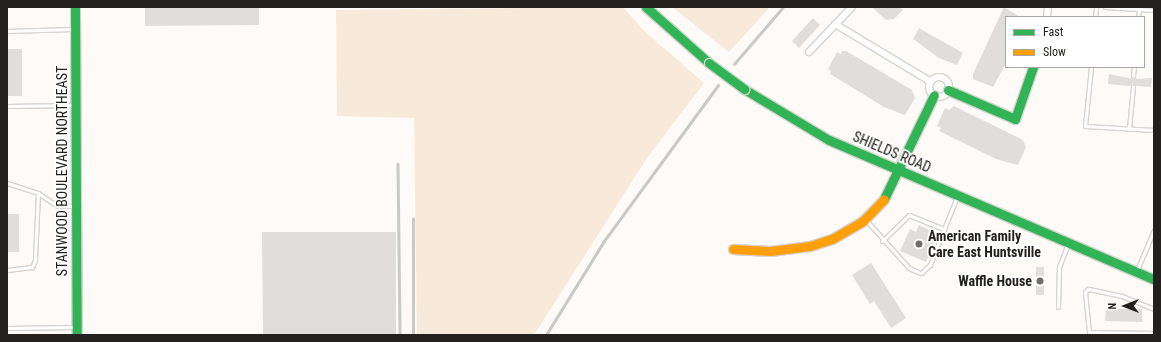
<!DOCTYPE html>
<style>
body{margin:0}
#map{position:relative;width:1161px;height:342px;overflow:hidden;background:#fdfaf7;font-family:"Roboto Condensed",sans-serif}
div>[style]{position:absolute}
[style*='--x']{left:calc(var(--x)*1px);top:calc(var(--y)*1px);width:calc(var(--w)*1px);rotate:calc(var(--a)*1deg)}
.green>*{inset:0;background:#f8eada}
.building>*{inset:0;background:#e0ddda}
.roads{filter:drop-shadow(1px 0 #d6d3d0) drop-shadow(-1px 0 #d6d3d0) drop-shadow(0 1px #d6d3d0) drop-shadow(0 -1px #d6d3d0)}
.lane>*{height:3px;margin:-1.5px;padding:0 1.5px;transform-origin:1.5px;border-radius:1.5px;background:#fffefe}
.street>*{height:6px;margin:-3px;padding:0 3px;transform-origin:3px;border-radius:3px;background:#fffefe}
.street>.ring{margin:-3px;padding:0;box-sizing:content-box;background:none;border:6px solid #fffefe;border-radius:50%}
.fast>*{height:9px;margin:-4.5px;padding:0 4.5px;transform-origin:4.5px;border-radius:4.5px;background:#30b455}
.slow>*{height:9px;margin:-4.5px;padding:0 4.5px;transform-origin:4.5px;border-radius:4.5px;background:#ff9f0a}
.rail>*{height:2.5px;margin:-1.25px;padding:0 1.25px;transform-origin:1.25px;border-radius:1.25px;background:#c9c9c7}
.bridges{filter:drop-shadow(1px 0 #d6d3d0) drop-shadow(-1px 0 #d6d3d0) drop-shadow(0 1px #d6d3d0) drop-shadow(0 -1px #d6d3d0)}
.fast-bridge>*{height:9px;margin:-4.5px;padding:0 4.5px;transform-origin:4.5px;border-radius:4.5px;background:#30b455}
.dots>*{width:11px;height:11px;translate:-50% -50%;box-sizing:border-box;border:2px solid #fff;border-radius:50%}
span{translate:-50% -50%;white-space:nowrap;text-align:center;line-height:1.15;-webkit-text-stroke:3.5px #fff;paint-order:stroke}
.street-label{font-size:14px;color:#23201d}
.poi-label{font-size:14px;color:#23201d;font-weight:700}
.left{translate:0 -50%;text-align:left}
.right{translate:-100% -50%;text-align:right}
.frame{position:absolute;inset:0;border:8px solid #23201d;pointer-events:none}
.legend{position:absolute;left:1005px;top:16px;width:140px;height:52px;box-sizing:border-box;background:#fff;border:1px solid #a7a6a5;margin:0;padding:5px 7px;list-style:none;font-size:12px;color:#23201d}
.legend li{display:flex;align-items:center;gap:8px;height:20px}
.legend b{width:20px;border:1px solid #a7a6a5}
.north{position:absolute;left:1105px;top:286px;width:40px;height:40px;-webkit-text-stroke:3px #fff;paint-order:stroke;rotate:270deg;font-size:11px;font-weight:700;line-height:16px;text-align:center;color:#23201d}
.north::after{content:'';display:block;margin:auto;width:14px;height:18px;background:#23201d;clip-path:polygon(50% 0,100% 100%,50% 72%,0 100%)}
</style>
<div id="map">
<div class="green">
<div style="clip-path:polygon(623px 7px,643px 30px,704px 83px,647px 158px,534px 335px,417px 335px,414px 118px,337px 116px,336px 10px)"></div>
<div style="clip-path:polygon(672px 7px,770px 7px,729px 52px)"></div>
</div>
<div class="building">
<div style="clip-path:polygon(145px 7px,259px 7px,259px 25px,145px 26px)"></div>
<div style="clip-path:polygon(872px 7px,899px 7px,903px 10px,894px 19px,886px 20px)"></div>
<div style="clip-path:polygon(1004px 7px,1020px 17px,1006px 17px,1006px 63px,993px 87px,973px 79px,973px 74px)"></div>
<div style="clip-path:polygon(813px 18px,820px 25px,799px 48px,792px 41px)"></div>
<div style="clip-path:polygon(919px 28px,963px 53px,957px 65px,939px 58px,913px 39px)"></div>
<div style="clip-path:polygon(7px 49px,22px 49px,22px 96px,7px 96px)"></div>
<div style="clip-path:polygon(842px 51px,846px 51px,912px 90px,915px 98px,905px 115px,884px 107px,830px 74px,831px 71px,828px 69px,837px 52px,841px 54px)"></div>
<div style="clip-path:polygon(1109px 74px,1133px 79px,1152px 78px,1151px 87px,1136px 86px,1133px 83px,1130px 86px,1108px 84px)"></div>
<div style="clip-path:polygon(954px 106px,1023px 140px,1026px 147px,1018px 165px,996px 159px,939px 131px,941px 128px,937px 126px,945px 108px,949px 110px)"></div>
<div style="clip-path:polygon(7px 214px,19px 214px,19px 252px,7px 252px)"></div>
<div style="clip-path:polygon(919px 225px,931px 231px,928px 238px,935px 241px,926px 262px,900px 251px,910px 229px,916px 232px)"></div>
<div style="clip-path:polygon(262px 232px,396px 232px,396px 335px,263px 335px)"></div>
<div style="clip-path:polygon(871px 263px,906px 318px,891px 328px,874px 301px,870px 304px,852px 275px)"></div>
<div style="clip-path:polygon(1036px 267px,1044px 267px,1044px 295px,1036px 295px)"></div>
<div style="clip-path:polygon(1106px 309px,1142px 309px,1142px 322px,1105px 321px)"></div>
</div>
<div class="roads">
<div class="lane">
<div style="--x:1105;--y:7;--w:49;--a:3.5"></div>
<div style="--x:1095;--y:17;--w:10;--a:-84"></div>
<div style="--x:1138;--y:17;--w:7;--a:-82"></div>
<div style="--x:7;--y:31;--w:66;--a:-1.7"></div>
<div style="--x:1091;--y:67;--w:59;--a:95.8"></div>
<div style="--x:1085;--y:126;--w:69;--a:3.3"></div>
<div style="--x:1133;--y:76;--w:9;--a:-84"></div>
<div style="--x:7;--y:106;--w:67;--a:-0.9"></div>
<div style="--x:1129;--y:129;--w:43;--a:-84.7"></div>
<div style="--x:7;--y:183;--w:33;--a:18"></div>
<div style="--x:38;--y:193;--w:67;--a:92.6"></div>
<div style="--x:35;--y:260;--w:8;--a:113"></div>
<div style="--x:32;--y:267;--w:25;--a:173"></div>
<div style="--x:38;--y:193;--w:22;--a:34"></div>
<div style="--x:56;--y:205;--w:18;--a:3"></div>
<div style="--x:866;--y:220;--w:64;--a:48.1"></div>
<div style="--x:909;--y:268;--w:13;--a:23"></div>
<div style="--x:921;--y:273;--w:12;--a:-42"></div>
<div style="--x:930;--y:265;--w:39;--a:-69"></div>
<div style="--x:882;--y:241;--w:37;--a:-44"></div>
<div style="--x:909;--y:215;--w:38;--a:22"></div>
<div style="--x:944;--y:229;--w:35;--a:-68"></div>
<div style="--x:1137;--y:270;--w:43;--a:-67"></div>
<div style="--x:1058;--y:307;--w:40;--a:-88.6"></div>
<div style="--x:1059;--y:267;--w:25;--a:-69"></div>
<div style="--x:1154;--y:309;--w:35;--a:-158"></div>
<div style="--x:1122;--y:296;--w:35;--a:-168"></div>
<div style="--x:1088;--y:289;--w:4;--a:135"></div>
<div style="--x:1085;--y:292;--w:40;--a:84.3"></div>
<div style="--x:1089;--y:332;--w:65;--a:0.9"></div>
<div style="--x:7;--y:328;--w:68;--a:-0.8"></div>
</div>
<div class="street">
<div style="--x:1047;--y:17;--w:10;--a:-84"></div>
<div style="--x:835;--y:24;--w:112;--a:31.1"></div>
<div style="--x:809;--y:52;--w:62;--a:-46.3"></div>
<div class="ring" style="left:929px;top:77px;width:14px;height:14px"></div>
</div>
<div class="fast">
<div style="--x:75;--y:7;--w:328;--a:89.7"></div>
<div style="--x:646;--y:7;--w:84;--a:41.6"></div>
<div style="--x:744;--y:89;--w:99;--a:31"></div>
<div style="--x:829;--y:140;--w:353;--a:23.2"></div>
<div style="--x:948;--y:90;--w:73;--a:23.4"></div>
<div style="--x:1015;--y:119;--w:55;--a:-70.9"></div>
<div style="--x:884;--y:199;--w:115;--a:-64.3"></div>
</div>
<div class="slow">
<div style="--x:733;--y:249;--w:37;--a:3"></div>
<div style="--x:770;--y:251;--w:40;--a:-7.1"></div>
<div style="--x:810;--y:246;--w:23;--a:-18"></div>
<div style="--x:832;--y:239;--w:36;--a:-30"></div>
<div style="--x:863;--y:221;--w:30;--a:-46"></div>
</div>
</div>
<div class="rail">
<div style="--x:734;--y:64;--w:75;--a:-49.3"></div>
<div style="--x:398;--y:164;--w:171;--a:89.3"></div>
<div style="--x:413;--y:335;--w:116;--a:-90"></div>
<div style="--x:546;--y:335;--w:110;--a:-58.3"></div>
<div style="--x:604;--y:241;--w:193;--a:-53.8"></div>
</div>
<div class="bridges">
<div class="fast-bridge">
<div style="--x:709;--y:63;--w:44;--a:36.6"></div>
</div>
</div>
<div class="dots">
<div style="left:919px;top:244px;background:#6f6c69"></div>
<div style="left:1040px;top:281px;background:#6f6c69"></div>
</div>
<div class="street-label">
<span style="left:892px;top:152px;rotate:23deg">SHIELDS ROAD</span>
<span style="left:62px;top:171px;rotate:-90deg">STANWOOD BOULEVARD NORTHEAST</span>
</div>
<div class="poi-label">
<span class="left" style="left:928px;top:244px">American Family<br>Care East Huntsville</span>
<span class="right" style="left:1032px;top:281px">Waffle House</span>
</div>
<div class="frame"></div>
<ul class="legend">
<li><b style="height:5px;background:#30b455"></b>Fast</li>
<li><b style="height:5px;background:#ff9f0a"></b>Slow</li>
</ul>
<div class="north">N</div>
</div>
